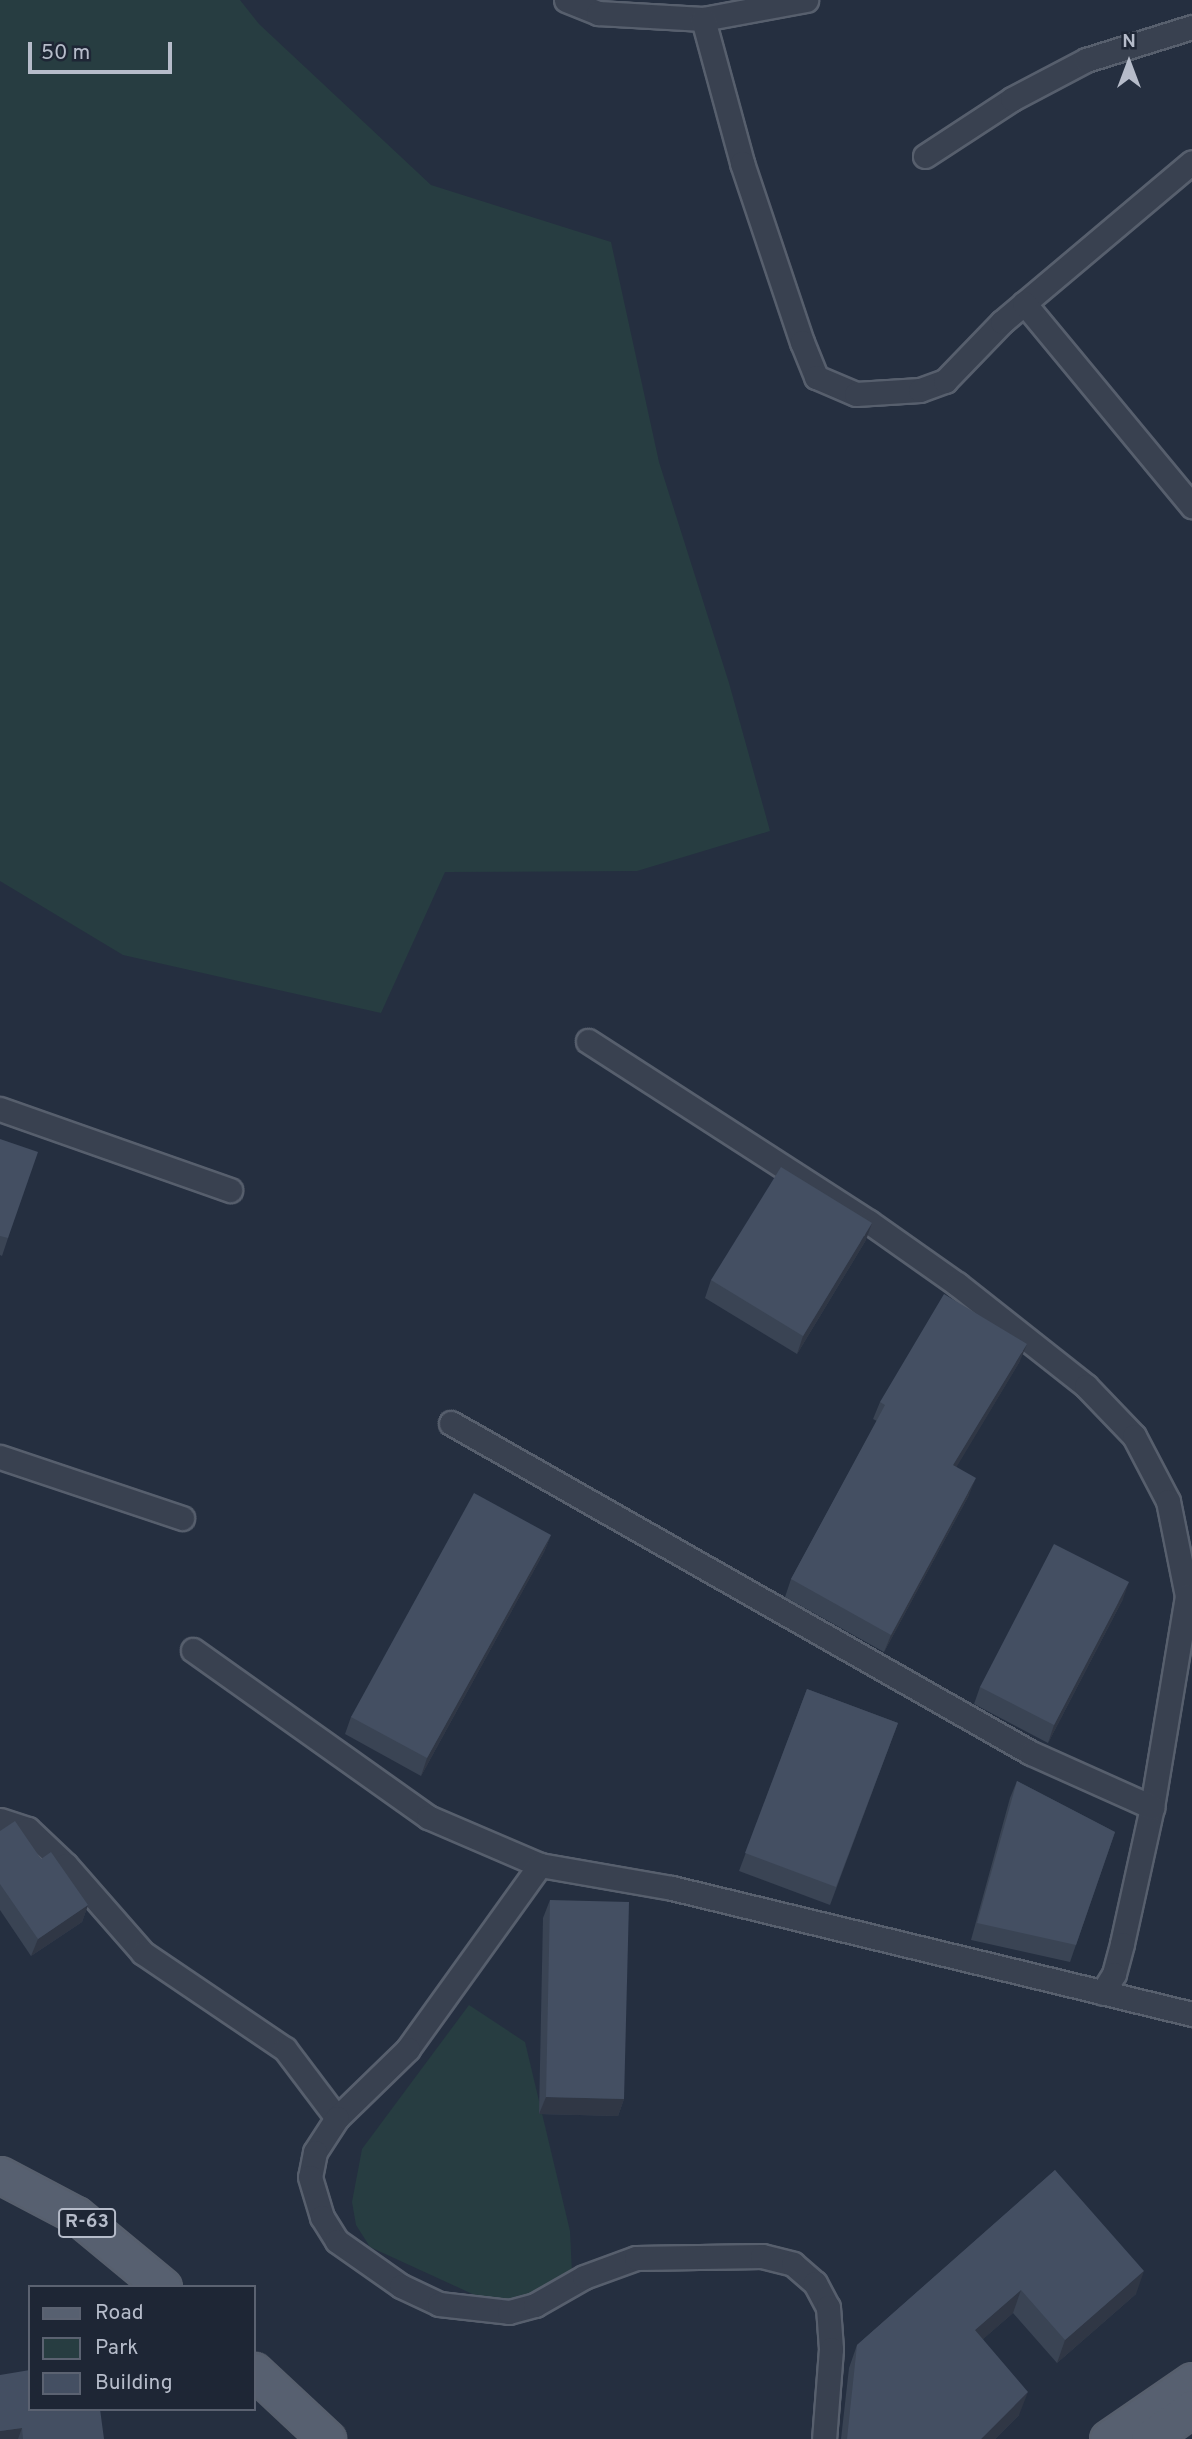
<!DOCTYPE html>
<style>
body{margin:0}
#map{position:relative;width:1192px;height:2439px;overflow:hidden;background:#252f40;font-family:Overpass,sans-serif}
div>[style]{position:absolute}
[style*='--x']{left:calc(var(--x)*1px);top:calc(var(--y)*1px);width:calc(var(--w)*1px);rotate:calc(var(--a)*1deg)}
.green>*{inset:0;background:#273d41}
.roads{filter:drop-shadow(2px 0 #575f6d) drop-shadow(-2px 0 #575f6d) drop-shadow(0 2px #575f6d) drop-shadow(0 -2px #575f6d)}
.street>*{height:23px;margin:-11.5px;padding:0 11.5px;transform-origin:11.5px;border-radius:11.5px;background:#394150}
.primary>*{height:35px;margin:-17.5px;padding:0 17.5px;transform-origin:17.5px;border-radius:17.5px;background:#576070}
.wall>*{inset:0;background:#3a4454}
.shaded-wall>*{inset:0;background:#303745}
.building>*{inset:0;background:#444f62}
span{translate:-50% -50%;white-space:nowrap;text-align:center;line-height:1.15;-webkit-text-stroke:7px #1e2635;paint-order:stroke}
.shield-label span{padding:2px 5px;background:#1e2635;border:2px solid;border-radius:5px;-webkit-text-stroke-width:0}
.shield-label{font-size:19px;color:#b6bcca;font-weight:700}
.legend{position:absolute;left:28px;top:2285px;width:228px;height:126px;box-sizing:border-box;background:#1e2635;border:2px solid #5b6271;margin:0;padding:9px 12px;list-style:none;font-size:21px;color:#b6bcca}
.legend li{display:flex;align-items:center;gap:14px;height:35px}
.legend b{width:35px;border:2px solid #5b6271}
.north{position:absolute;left:1094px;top:28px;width:70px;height:70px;-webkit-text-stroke:5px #1e2635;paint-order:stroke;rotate:0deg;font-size:19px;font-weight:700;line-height:28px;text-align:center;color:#b6bcca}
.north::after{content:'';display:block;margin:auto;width:24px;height:32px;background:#b6bcca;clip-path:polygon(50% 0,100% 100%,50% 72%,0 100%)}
.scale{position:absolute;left:28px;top:42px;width:144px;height:32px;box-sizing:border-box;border:4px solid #b6bcca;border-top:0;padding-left:9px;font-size:21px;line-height:24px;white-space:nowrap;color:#b6bcca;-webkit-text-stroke:5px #1e2635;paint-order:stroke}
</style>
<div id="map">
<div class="green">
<div style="clip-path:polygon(0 0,240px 0,259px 24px,431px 185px,611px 242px,659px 462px,729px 683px,770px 831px,637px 871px,445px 872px,381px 1013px,123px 955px,0 881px)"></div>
<div style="clip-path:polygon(469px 2005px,525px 2042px,570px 2231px,572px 2274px,523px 2307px,479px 2297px,370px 2247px,356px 2225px,352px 2202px,362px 2149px)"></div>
</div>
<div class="roads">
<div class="street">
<div style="--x:566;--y:0;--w:35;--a:22"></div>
<div style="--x:598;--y:13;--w:105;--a:3.3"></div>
<div style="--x:703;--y:19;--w:105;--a:-10.5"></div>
<div style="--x:703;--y:19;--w:149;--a:74.8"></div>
<div style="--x:742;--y:163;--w:189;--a:71.5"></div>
<div style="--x:802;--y:342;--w:38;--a:68"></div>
<div style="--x:816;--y:377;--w:43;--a:23"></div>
<div style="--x:856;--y:394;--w:64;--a:-3.6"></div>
<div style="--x:920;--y:390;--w:27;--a:-20"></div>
<div style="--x:945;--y:381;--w:82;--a:-46"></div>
<div style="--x:1002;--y:322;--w:248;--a:-40.1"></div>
<div style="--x:925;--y:156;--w:104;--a:-33.2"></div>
<div style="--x:1012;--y:99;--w:84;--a:-27.8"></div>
<div style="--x:1086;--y:60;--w:111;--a:-17.3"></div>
<div style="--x:1024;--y:303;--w:264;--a:50.4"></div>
<div style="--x:588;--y:1041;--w:334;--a:32.8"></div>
<div style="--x:869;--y:1222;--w:108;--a:35.2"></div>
<div style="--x:957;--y:1284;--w:164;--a:38.3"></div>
<div style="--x:1086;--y:1386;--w:69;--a:46.2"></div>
<div style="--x:1134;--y:1436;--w:73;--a:62.4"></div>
<div style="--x:1168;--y:1501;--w:97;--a:78.7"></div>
<div style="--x:1187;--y:1596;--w:214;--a:99.4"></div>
<div style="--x:1152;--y:1807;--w:140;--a:102.4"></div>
<div style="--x:1122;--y:1944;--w:31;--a:105"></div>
<div style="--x:1114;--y:1974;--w:22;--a:122"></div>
<div style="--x:0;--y:1109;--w:244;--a:19.4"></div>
<div style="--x:451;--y:1423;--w:667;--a:29.64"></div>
<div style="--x:1031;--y:1753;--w:133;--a:24.1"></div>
<div style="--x:0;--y:1457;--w:192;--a:18.5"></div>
<div style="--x:193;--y:1650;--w:288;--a:35.4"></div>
<div style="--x:428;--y:1817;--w:122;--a:23.2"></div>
<div style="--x:540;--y:1865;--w:134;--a:9.9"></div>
<div style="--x:672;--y:1888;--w:535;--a:13.62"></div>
<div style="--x:0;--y:1820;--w:29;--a:18"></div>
<div style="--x:28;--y:1829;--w:52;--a:43.5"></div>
<div style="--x:66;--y:1865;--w:117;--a:48.8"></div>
<div style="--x:143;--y:1953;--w:171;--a:34.1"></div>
<div style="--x:285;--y:2049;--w:86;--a:53"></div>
<div style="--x:540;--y:1865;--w:226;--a:125.7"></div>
<div style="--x:408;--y:2049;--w:99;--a:135.8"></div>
<div style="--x:337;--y:2118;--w:40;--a:122.9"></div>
<div style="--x:315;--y:2152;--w:25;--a:101"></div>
<div style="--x:310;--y:2177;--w:42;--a:73.3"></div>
<div style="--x:322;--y:2217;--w:28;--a:58"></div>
<div style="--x:337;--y:2241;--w:78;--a:35.1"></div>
<div style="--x:401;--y:2286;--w:42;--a:25.3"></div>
<div style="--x:439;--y:2304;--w:70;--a:6.5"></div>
<div style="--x:509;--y:2312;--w:27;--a:-15"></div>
<div style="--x:535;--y:2305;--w:56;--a:-29.7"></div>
<div style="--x:584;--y:2277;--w:55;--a:-20.1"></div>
<div style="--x:636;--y:2258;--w:126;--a:-0.9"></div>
<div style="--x:762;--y:2256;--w:32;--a:14"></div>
<div style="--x:793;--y:2264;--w:29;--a:41"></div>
<div style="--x:815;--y:2283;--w:27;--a:62"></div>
<div style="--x:828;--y:2307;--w:42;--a:85.9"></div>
<div style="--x:831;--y:2349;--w:90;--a:94.4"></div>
</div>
<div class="primary">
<div style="--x:0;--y:2175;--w:86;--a:27.8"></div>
<div style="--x:76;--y:2215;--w:113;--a:39.6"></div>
<div style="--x:254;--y:2371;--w:100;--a:43"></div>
<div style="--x:1108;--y:2439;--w:102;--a:-34.6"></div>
<div style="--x:1149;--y:2439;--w:53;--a:-35.8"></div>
</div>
</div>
<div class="wall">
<div style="clip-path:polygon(0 1139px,8px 1238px,2px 1256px,0 1255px)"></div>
<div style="clip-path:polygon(866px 1240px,797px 1354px,705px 1298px,711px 1280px)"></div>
<div style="clip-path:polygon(1020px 1361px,956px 1467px,969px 1495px,884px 1652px,785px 1597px,791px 1579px,877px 1421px,873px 1419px,880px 1402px)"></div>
<div style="clip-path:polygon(551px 1535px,544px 1552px,421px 1776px,345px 1734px,351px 1717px)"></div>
<div style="clip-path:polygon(1123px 1599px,1048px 1743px,974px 1704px,980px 1687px)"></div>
<div style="clip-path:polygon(807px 1689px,898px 1723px,830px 1905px,739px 1871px)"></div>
<div style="clip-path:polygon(1017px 1781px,1115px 1832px,1070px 1962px,971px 1940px,1010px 1798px)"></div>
<div style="clip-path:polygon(0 1831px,41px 1859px,88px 1905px,82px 1922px,31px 1956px,0 1910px)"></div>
<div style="clip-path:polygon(550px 1900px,624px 2099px,618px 2116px,539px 2114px,543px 1918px)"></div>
<div style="clip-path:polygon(1055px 2170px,1136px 2294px,1057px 2363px,1013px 2313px,983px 2339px,1019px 2415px,995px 2439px,841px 2439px,849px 2368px,857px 2345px)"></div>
<div style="clip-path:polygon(0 2375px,104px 2439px,0 2439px)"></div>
</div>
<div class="shaded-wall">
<div style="clip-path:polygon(872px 1223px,866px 1240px,797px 1354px,803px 1336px)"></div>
<div style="clip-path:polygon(1027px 1344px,1020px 1361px,947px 1483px,953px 1465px)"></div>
<div style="clip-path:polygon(976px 1478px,969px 1495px,884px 1652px,891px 1635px)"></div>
<div style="clip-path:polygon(551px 1535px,544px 1552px,421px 1776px,427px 1758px)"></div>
<div style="clip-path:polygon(1129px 1582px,1123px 1599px,1048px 1743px,1054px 1725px)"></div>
<div style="clip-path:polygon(88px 1905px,82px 1922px,31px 1956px,38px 1939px)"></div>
<div style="clip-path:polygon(546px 2097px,624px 2099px,618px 2116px,539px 2114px)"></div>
<div style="clip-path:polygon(1144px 2271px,1136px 2294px,1057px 2363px,1065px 2340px)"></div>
<div style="clip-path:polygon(1021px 2290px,1013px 2313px,967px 2353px,975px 2330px)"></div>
<div style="clip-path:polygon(1028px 2392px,1019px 2415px,995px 2439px,981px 2439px)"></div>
<div style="clip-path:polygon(22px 2428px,18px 2439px,0 2439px,0 2431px)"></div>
</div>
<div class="building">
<div style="clip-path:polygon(0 1139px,38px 1152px,8px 1238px,0 1236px)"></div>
<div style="clip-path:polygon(781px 1167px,872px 1223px,803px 1336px,711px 1280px)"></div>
<div style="clip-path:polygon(944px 1294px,1027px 1344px,953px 1465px,976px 1478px,891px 1635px,791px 1579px,885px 1405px,880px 1402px)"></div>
<div style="clip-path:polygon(474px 1493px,551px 1535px,427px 1758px,351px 1717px)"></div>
<div style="clip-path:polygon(1054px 1544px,1129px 1582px,1054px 1725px,980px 1687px)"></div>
<div style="clip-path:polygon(807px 1689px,898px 1723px,836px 1887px,745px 1853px)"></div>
<div style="clip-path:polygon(1017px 1781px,1115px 1832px,1076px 1945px,977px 1923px)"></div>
<div style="clip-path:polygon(15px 1821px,41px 1859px,51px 1852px,88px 1905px,38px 1939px,0 1884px,0 1831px)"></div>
<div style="clip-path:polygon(550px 1900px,629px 1902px,624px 2099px,546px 2097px)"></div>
<div style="clip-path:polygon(1055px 2170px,1144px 2271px,1065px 2340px,1021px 2290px,975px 2330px,1028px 2392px,981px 2439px,847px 2439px,857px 2345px)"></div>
<div style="clip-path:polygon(30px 2370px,30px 2409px,100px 2409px,104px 2439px,23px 2439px,22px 2428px,0 2431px,0 2375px)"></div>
</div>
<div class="shield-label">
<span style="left:87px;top:2223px">R-63</span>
</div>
<ul class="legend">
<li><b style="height:9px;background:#576070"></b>Road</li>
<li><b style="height:19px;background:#273d41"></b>Park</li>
<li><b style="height:19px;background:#444f62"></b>Building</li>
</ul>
<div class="north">N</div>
<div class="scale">50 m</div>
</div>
